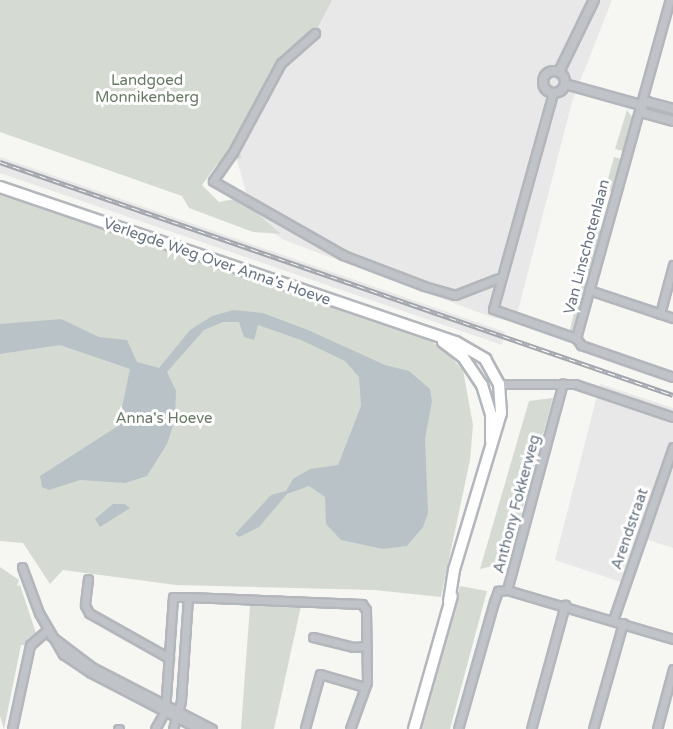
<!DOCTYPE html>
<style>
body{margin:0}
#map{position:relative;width:673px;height:729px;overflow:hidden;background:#f6f6f3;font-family:"Varela Round",sans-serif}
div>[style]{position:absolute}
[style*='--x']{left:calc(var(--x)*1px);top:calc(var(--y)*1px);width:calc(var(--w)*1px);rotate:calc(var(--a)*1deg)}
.built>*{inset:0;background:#e7e8e7}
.green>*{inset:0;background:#d5dbd3}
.water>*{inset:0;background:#b9c2c7}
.roads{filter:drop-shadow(2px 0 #b3b6bb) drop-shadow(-2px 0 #b3b6bb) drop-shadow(0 2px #b3b6bb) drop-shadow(0 -2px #b3b6bb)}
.minor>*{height:7px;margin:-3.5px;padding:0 3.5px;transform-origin:3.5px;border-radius:3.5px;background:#c0c3c7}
.tertiary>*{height:8px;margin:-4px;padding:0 4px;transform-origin:4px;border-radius:4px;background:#c0c3c7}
.tertiary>.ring{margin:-4px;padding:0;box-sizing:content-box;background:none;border:8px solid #c0c3c7;border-radius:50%}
.secondary>*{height:10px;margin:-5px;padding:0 5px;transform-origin:5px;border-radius:5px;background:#fff}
.rail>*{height:4.5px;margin-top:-2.25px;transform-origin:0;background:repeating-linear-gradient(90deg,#fff 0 7px,#a2a6ac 0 14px);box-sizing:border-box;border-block:2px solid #a2a6ac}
span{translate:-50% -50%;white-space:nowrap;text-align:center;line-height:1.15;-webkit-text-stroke:6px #fff;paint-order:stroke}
.park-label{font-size:15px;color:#687966}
.street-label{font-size:15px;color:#687381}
</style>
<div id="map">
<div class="built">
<div style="clip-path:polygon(328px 0,612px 0,572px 102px,515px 322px,494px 318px,284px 240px,269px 230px,250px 206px,232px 143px,249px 92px)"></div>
<div style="clip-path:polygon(0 157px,505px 332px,502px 345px,0 173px)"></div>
<div style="clip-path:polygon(600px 384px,673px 408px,673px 548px,639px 537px,624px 583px,555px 560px)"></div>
</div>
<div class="green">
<div style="clip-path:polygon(0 0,332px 0,318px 27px,289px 48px,273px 70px,238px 135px,241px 158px,217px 164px,202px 185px,219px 202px,250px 196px,260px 216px,281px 234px,253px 232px,189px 208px,182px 196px,0 132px)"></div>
<div style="clip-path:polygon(627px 110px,632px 117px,623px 151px,615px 149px)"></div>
<div style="clip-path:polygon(614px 157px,622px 159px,613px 192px,605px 190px)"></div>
<div style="clip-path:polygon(0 192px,427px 338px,446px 352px,463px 370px,473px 425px,470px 460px,441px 597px,374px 590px,176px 585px,63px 570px,50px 584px,23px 543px,0 541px)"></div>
<div style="clip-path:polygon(592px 228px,602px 230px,590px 274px,581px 271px)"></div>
<div style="clip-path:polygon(582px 281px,588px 282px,576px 329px,569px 333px)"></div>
<div style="clip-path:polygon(553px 398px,511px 551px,501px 564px,480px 569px,529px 401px)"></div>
<div style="clip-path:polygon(0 567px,19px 580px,17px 586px,20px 585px,36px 633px,26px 645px,21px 645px,4px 729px,0 716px)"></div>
<div style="clip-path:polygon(460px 586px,487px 591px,450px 729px,418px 729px)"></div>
<div style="clip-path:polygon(250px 605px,301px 606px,274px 729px,241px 729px)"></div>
</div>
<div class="water">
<div style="clip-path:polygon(234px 310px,263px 313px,308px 330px,385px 365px,409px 371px,430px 389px,432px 401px,425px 439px,428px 513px,423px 527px,407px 546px,383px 549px,341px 540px,326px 524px,325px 497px,309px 486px,287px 494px,259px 527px,239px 537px,235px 534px,271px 495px,286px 491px,293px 479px,310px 469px,338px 465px,361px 406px,359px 377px,345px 361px,301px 340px,258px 325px,254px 340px,244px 337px,239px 322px,223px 322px,204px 330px,167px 372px,176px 391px,175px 419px,167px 444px,147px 476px,125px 483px,80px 480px,49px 490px,42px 487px,40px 476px,118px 426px,130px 369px,60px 345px,0 354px,0 324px,61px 319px,99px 337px,127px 340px,137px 362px,159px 368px,190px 330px,212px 316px)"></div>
<div style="clip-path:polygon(113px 504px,125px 504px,130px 508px,100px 527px,95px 519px)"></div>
</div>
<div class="roads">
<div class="minor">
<div style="--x:315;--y:33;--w:45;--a:138.6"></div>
<div style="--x:281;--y:63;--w:101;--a:118.3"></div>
<div style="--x:233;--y:152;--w:35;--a:125"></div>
<div style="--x:213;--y:181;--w:150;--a:29.6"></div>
<div style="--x:343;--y:255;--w:87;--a:20.9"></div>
<div style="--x:424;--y:286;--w:32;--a:16"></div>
<div style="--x:455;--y:295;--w:47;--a:-21.1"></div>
<div style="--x:553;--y:93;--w:224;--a:105.5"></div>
<div style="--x:493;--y:309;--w:88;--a:19.3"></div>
<div style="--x:589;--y:290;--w:89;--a:18.4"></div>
<div style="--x:660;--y:314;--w:51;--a:-75.1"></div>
<div style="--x:576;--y:338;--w:351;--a:-74.5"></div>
<div style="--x:576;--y:338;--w:9;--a:54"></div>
<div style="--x:581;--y:345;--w:97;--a:19.2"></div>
<div style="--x:499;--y:384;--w:76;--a:0"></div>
<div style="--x:575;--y:384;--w:103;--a:18.6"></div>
<div style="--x:22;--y:567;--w:49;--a:69.7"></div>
<div style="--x:39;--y:613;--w:48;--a:59.7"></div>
<div style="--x:63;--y:654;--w:34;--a:34"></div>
<div style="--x:91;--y:673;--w:122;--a:27.4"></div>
<div style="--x:88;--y:579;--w:26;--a:97"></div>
<div style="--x:85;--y:605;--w:9;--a:63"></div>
<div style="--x:89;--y:613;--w:92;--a:29.4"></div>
<div style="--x:507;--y:590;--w:173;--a:16.4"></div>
<div style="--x:188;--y:597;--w:174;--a:2.3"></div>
<div style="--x:362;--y:604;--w:7;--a:56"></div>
<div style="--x:366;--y:610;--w:72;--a:89.2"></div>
<div style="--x:367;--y:682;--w:50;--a:109.9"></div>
<div style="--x:613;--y:620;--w:183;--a:-70.9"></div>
<div style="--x:51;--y:636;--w:51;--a:37.1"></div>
<div style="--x:92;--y:667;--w:135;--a:27.3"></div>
<div style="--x:313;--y:637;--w:41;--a:14"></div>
<div style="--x:353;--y:647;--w:14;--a:-4"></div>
<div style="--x:305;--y:728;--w:56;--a:-74.5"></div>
<div style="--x:320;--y:674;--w:47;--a:16.1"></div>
<div style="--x:12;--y:729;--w:86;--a:-77.9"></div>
<div style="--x:30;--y:645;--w:23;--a:-41"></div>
<div style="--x:118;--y:729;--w:1;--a:0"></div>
<div style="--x:155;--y:729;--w:21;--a:-61"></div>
<div style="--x:165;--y:711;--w:114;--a:-86"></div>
<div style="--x:173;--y:597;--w:15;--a:0"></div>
<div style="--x:188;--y:597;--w:104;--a:93.9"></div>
<div style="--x:181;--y:701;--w:29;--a:106"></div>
<div style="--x:458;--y:729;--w:132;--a:-74.2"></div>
<div style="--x:494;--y:602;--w:12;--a:-70"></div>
<div style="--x:498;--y:591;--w:9;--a:-6"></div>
<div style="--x:507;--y:590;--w:214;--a:-74.9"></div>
<div style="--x:531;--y:729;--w:129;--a:-74.7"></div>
<div style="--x:593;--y:729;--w:110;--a:-74.2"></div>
<div style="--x:657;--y:729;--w:62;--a:-75.1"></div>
</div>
<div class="tertiary">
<div class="ring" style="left:543px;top:71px;width:14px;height:14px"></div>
<div style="--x:559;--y:72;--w:80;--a:-64.1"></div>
<div style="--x:565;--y:84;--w:78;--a:15.6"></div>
<div style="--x:640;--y:105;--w:8;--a:-23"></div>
<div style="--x:647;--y:102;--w:27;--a:15"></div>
<div style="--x:640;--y:105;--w:9;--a:63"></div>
<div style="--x:644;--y:113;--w:30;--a:15"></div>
</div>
<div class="secondary">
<div style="--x:0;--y:187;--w:482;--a:18.8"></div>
<div style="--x:456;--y:342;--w:34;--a:30"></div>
<div style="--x:485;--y:359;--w:29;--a:61"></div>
<div style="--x:499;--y:384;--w:29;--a:86"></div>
<div style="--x:501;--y:413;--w:164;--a:106.7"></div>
<div style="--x:454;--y:570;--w:32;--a:99"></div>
<div style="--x:443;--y:342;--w:25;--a:37"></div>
<div style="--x:463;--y:357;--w:34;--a:56"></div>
<div style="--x:482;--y:385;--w:31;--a:73"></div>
<div style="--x:491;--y:415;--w:26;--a:90"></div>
<div style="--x:414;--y:729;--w:138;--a:-74.1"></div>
</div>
</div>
<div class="rail">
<div style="--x:0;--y:162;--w:712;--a:19.1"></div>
</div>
<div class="park-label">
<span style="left:147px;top:89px">Landgoed<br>Monnikenberg</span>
<span style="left:164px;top:419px">Anna's Hoeve</span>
</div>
<div class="street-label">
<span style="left:587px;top:247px;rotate:-75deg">Van Linschotenlaan</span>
<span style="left:217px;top:262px;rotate:19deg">Verlegde Weg Over Anna's Hoeve</span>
<span style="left:517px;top:504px;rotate:-75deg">Anthony Fokkerweg</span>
<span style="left:630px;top:529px;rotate:-71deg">Arendstraat</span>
</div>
</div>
